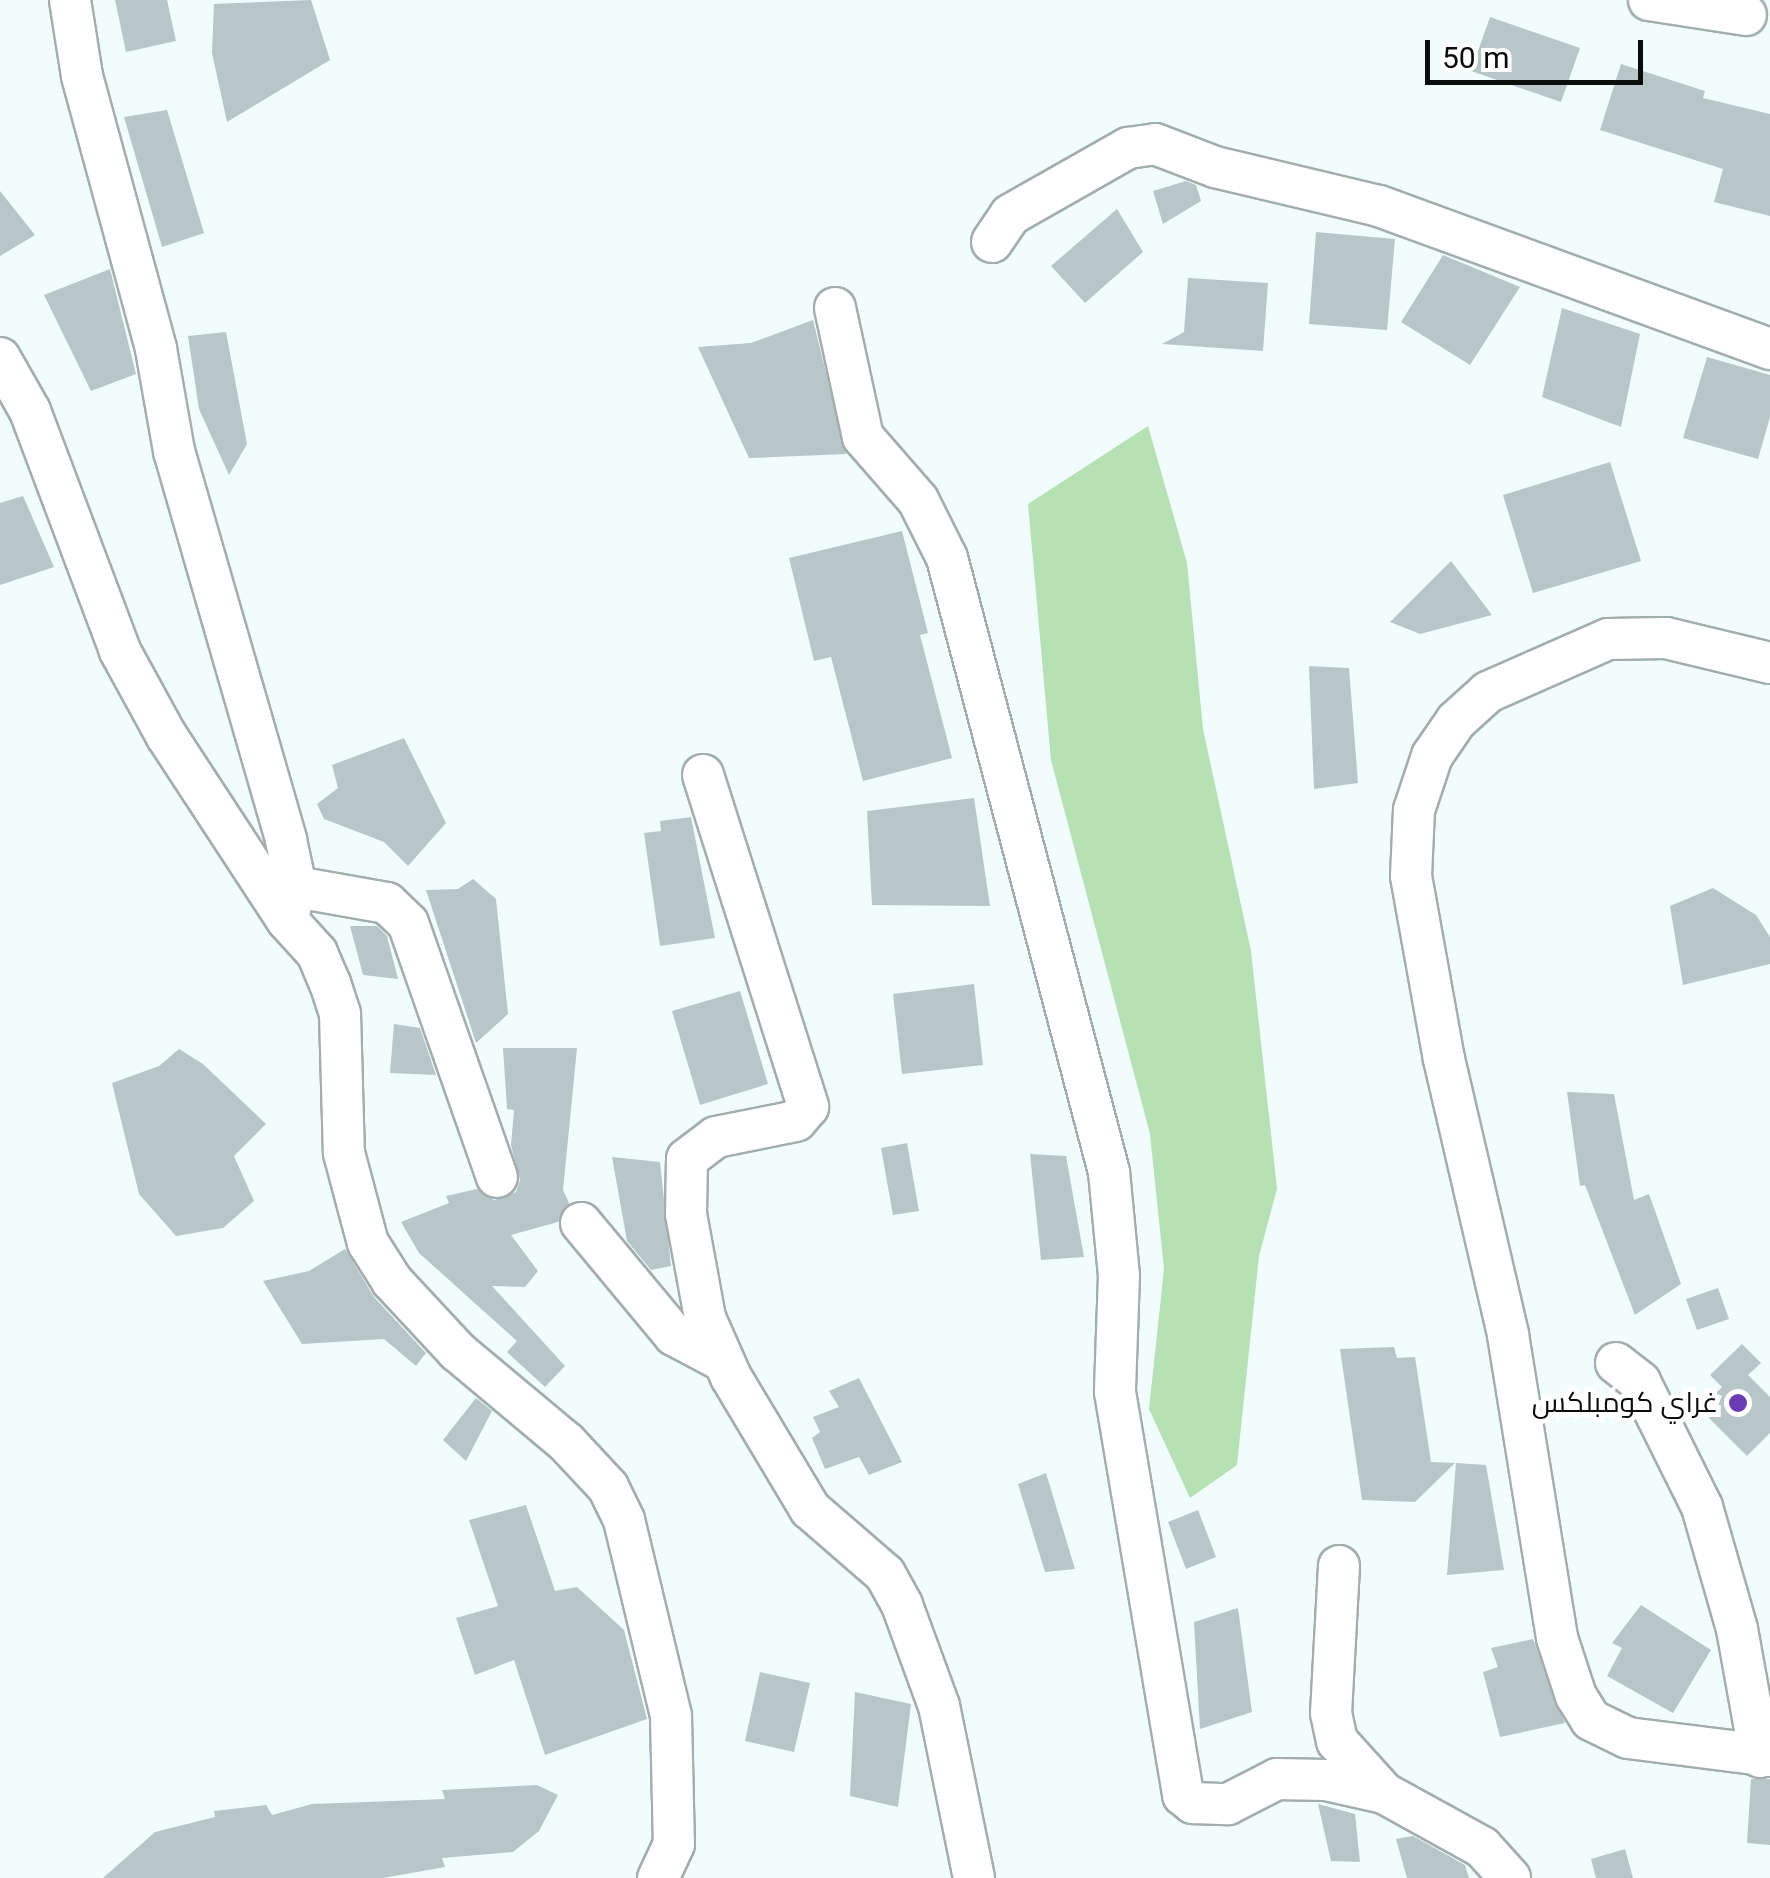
<!DOCTYPE html>
<meta charset="utf-8">
<style>
body{margin:0}
#map{position:relative;width:1770px;height:1878px;overflow:hidden;background:#f0fdfc;font-family:Roboto,Cairo,sans-serif}
div>[style]{position:absolute}
[style*='--x']{left:calc(var(--x)*1px);top:calc(var(--y)*1px);width:calc(var(--w)*1px);rotate:calc(var(--a)*1deg)}
.green>*{inset:0;background:#b6e1b4}
.building>*{inset:0;background:#b9c6c8}
.roads{filter:drop-shadow(2px 0 #a2aead) drop-shadow(-2px 0 #a2aead) drop-shadow(0 2px #a2aead) drop-shadow(0 -2px #a2aead)}
.minor>*{height:40px;margin:-20px;padding:0 20px;transform-origin:20px;border-radius:20px;background:#fff}
.dots>*{width:28px;height:28px;translate:-50% -50%;box-sizing:border-box;border:5px solid #fff;border-radius:50%}
span{translate:-50% -50%;white-space:nowrap;text-align:center;line-height:1.15;-webkit-text-stroke:10px #fff;paint-order:stroke}
.poi-label{font-size:28px;color:#090d0c}
.right{translate:-100% -50%;text-align:right}
.scale{position:absolute;left:1425px;top:40px;width:218px;height:45px;box-sizing:border-box;border:5px solid #090d0c;border-top:0;padding-left:12px;font-size:30px;line-height:35px;white-space:nowrap;color:#090d0c;-webkit-text-stroke:8px #fff;paint-order:stroke}
</style>
<div id="map">
<div class="green">
<div style="clip-path:polygon(1148px 426px,1187px 563px,1203px 729px,1251px 951px,1277px 1189px,1259px 1256px,1237px 1465px,1190px 1498px,1149px 1409px,1164px 1269px,1150px 1134px,1051px 760px,1028px 504px)"></div>
</div>
<div class="building">
<div style="clip-path:polygon(115px 0,167px 0,176px 41px,126px 52px)"></div>
<div style="clip-path:polygon(311px 0,330px 60px,227px 122px,212px 53px,214px 4px)"></div>
<div style="clip-path:polygon(1490px 17px,1580px 48px,1561px 102px,1471px 71px)"></div>
<div style="clip-path:polygon(1621px 64px,1705px 91px,1703px 98px,1770px 114px,1770px 216px,1714px 202px,1723px 169px,1600px 130px)"></div>
<div style="clip-path:polygon(167px 110px,204px 233px,162px 247px,124px 117px)"></div>
<div style="clip-path:polygon(1186px 181px,1196px 185px,1201px 201px,1163px 224px,1153px 191px)"></div>
<div style="clip-path:polygon(0 191px,35px 235px,0 256px)"></div>
<div style="clip-path:polygon(1117px 209px,1143px 252px,1085px 303px,1051px 266px)"></div>
<div style="clip-path:polygon(1316px 232px,1395px 239px,1387px 330px,1309px 324px)"></div>
<div style="clip-path:polygon(1443px 255px,1520px 287px,1470px 365px,1401px 322px)"></div>
<div style="clip-path:polygon(110px 269px,136px 374px,91px 391px,44px 295px)"></div>
<div style="clip-path:polygon(1188px 278px,1268px 283px,1263px 351px,1162px 344px,1184px 332px)"></div>
<div style="clip-path:polygon(1562px 308px,1640px 334px,1621px 427px,1542px 397px)"></div>
<div style="clip-path:polygon(813px 320px,846px 454px,749px 458px,698px 347px,751px 343px)"></div>
<div style="clip-path:polygon(226px 332px,247px 444px,229px 475px,199px 409px,188px 336px)"></div>
<div style="clip-path:polygon(1707px 357px,1770px 375px,1770px 417px,1758px 459px,1683px 438px)"></div>
<div style="clip-path:polygon(1610px 462px,1641px 561px,1533px 593px,1503px 495px)"></div>
<div style="clip-path:polygon(23px 496px,54px 567px,0 585px,0 503px)"></div>
<div style="clip-path:polygon(902px 531px,928px 633px,920px 635px,952px 758px,863px 781px,831px 657px,814px 661px,789px 558px)"></div>
<div style="clip-path:polygon(1451px 561px,1492px 615px,1420px 634px,1390px 622px)"></div>
<div style="clip-path:polygon(1309px 666px,1349px 668px,1358px 783px,1314px 789px)"></div>
<div style="clip-path:polygon(404px 738px,446px 823px,408px 866px,384px 842px,324px 819px,317px 804px,338px 788px,332px 765px)"></div>
<div style="clip-path:polygon(974px 798px,990px 906px,872px 905px,867px 811px)"></div>
<div style="clip-path:polygon(691px 817px,715px 938px,660px 946px,644px 833px,661px 831px,660px 821px)"></div>
<div style="clip-path:polygon(473px 879px,496px 899px,508px 1014px,476px 1043px,426px 890px,458px 889px)"></div>
<div style="clip-path:polygon(1713px 888px,1756px 915px,1770px 937px,1770px 964px,1683px 985px,1670px 906px)"></div>
<div style="clip-path:polygon(350px 926px,377px 926px,387px 936px,398px 979px,363px 975px)"></div>
<div style="clip-path:polygon(974px 984px,983px 1065px,902px 1074px,893px 994px)"></div>
<div style="clip-path:polygon(740px 991px,768px 1084px,700px 1105px,672px 1011px)"></div>
<div style="clip-path:polygon(394px 1024px,420px 1028px,436px 1075px,390px 1073px)"></div>
<div style="clip-path:polygon(503px 1048px,577px 1048px,563px 1190px,569px 1203px,558px 1222px,511px 1235px,538px 1271px,525px 1287px,492px 1286px,565px 1366px,545px 1387px,507px 1352px,517px 1341px,419px 1253px,401px 1222px,449px 1203px,446px 1196px,477px 1189px,494px 1200px,516px 1192px,520px 1180px,511px 1145px,514px 1110px,507px 1109px)"></div>
<div style="clip-path:polygon(179px 1049px,203px 1064px,266px 1124px,234px 1156px,254px 1201px,223px 1228px,176px 1236px,139px 1194px,112px 1083px,159px 1066px)"></div>
<div style="clip-path:polygon(1567px 1092px,1614px 1094px,1634px 1200px,1649px 1194px,1681px 1284px,1635px 1315px,1585px 1185px,1580px 1186px)"></div>
<div style="clip-path:polygon(907px 1143px,919px 1211px,893px 1215px,881px 1148px)"></div>
<div style="clip-path:polygon(1030px 1154px,1066px 1156px,1084px 1257px,1041px 1260px)"></div>
<div style="clip-path:polygon(612px 1157px,660px 1162px,671px 1266px,651px 1270px,627px 1241px)"></div>
<div style="clip-path:polygon(345px 1249px,374px 1297px,426px 1353px,416px 1366px,384px 1339px,302px 1344px,263px 1281px,309px 1271px)"></div>
<div style="clip-path:polygon(1718px 1288px,1729px 1319px,1697px 1330px,1686px 1299px)"></div>
<div style="clip-path:polygon(1742px 1344px,1761px 1363px,1748px 1375px,1770px 1397px,1770px 1433px,1747px 1456px,1700px 1409px,1722px 1387px,1710px 1375px)"></div>
<div style="clip-path:polygon(1394px 1347px,1397px 1358px,1415px 1357px,1431px 1462px,1455px 1463px,1415px 1502px,1362px 1500px,1340px 1349px)"></div>
<div style="clip-path:polygon(859px 1378px,902px 1462px,869px 1475px,859px 1457px,825px 1469px,812px 1438px,820px 1432px,813px 1417px,839px 1407px,829px 1391px)"></div>
<div style="clip-path:polygon(476px 1398px,492px 1411px,466px 1461px,443px 1440px)"></div>
<div style="clip-path:polygon(1456px 1463px,1486px 1465px,1504px 1570px,1447px 1575px)"></div>
<div style="clip-path:polygon(1046px 1473px,1075px 1569px,1045px 1572px,1018px 1484px)"></div>
<div style="clip-path:polygon(526px 1505px,555px 1591px,577px 1587px,624px 1630px,647px 1719px,545px 1755px,514px 1660px,475px 1675px,456px 1618px,498px 1606px,469px 1520px)"></div>
<div style="clip-path:polygon(1198px 1510px,1216px 1557px,1186px 1569px,1168px 1522px)"></div>
<div style="clip-path:polygon(1641px 1605px,1711px 1650px,1673px 1713px,1607px 1676px,1622px 1648px,1612px 1643px)"></div>
<div style="clip-path:polygon(1238px 1608px,1252px 1712px,1200px 1729px,1194px 1622px)"></div>
<div style="clip-path:polygon(1533px 1639px,1565px 1723px,1500px 1737px,1483px 1672px,1498px 1667px,1491px 1648px)"></div>
<div style="clip-path:polygon(760px 1672px,810px 1683px,794px 1752px,745px 1741px)"></div>
<div style="clip-path:polygon(855px 1692px,911px 1704px,898px 1807px,850px 1796px)"></div>
<div style="clip-path:polygon(1751px 1779px,1770px 1779px,1770px 1845px,1747px 1843px)"></div>
<div style="clip-path:polygon(537px 1785px,558px 1795px,539px 1831px,513px 1852px,442px 1858px,445px 1867px,383px 1878px,103px 1878px,155px 1832px,215px 1817px,214px 1811px,266px 1805px,272px 1815px,312px 1804px,445px 1799px,442px 1790px)"></div>
<div style="clip-path:polygon(1318px 1804px,1355px 1814px,1360px 1862px,1331px 1861px)"></div>
<div style="clip-path:polygon(1413px 1836px,1465px 1865px,1469px 1878px,1407px 1878px,1396px 1839px)"></div>
<div style="clip-path:polygon(1625px 1849px,1633px 1878px,1596px 1878px,1591px 1859px)"></div>
</div>
<div class="roads">
<div class="minor">
<div style="--x:70;--y:0;--w:77;--a:81"></div>
<div style="--x:82;--y:76;--w:283;--a:74.8"></div>
<div style="--x:156;--y:349;--w:104;--a:80"></div>
<div style="--x:174;--y:451;--w:405;--a:73.9"></div>
<div style="--x:286;--y:840;--w:48;--a:78"></div>
<div style="--x:296;--y:887;--w:34;--a:105"></div>
<div style="--x:1649;--y:0;--w:98;--a:8.8"></div>
<div style="--x:992;--y:242;--w:32;--a:-56"></div>
<div style="--x:1010;--y:215;--w:136;--a:-29.6"></div>
<div style="--x:1128;--y:148;--w:27;--a:-8"></div>
<div style="--x:1155;--y:144;--w:64;--a:21"></div>
<div style="--x:1215;--y:167;--w:169;--a:13.4"></div>
<div style="--x:1379;--y:206;--w:416;--a:20.1"></div>
<div style="--x:835;--y:308;--w:132;--a:77.8"></div>
<div style="--x:863;--y:437;--w:84;--a:48.9"></div>
<div style="--x:918;--y:500;--w:65;--a:63.4"></div>
<div style="--x:947;--y:558;--w:635;--a:75.22"></div>
<div style="--x:1109;--y:1172;--w:103;--a:84.5"></div>
<div style="--x:1119;--y:1275;--w:117;--a:92"></div>
<div style="--x:1115;--y:1392;--w:409;--a:80.4"></div>
<div style="--x:1183;--y:1795;--w:13;--a:39"></div>
<div style="--x:1193;--y:1803;--w:35;--a:2"></div>
<div style="--x:1228;--y:1804;--w:55;--a:-27"></div>
<div style="--x:1277;--y:1779;--w:49;--a:1.2"></div>
<div style="--x:1326;--y:1780;--w:59;--a:12.6"></div>
<div style="--x:1384;--y:1793;--w:112;--a:28.9"></div>
<div style="--x:1482;--y:1847;--w:42;--a:47.9"></div>
<div style="--x:0;--y:358;--w:61;--a:60.5"></div>
<div style="--x:30;--y:411;--w:256;--a:69.4"></div>
<div style="--x:120;--y:651;--w:96;--a:61.3"></div>
<div style="--x:166;--y:735;--w:221;--a:56.8"></div>
<div style="--x:287;--y:920;--w:45;--a:47.7"></div>
<div style="--x:317;--y:953;--w:33;--a:67"></div>
<div style="--x:330;--y:983;--w:33;--a:72"></div>
<div style="--x:340;--y:1014;--w:139;--a:88.4"></div>
<div style="--x:344;--y:1153;--w:93;--a:75.1"></div>
<div style="--x:368;--y:1243;--w:45;--a:57.7"></div>
<div style="--x:392;--y:1281;--w:96;--a:47.1"></div>
<div style="--x:457;--y:1351;--w:142;--a:39.9"></div>
<div style="--x:566;--y:1442;--w:62;--a:47"></div>
<div style="--x:608;--y:1487;--w:37;--a:64"></div>
<div style="--x:624;--y:1520;--w:202;--a:76.5"></div>
<div style="--x:671;--y:1716;--w:128;--a:88.7"></div>
<div style="--x:674;--y:1844;--w:38;--a:115"></div>
<div style="--x:1770;--y:663;--w:107;--a:-166.5"></div>
<div style="--x:1666;--y:638;--w:58;--a:179"></div>
<div style="--x:1608;--y:639;--w:131;--a:156.2"></div>
<div style="--x:1488;--y:692;--w:43;--a:137.8"></div>
<div style="--x:1456;--y:721;--w:42;--a:124.4"></div>
<div style="--x:1432;--y:756;--w:57;--a:108.4"></div>
<div style="--x:1414;--y:810;--w:66;--a:92.6"></div>
<div style="--x:1411;--y:876;--w:186;--a:79.8"></div>
<div style="--x:1444;--y:1059;--w:283;--a:76.9"></div>
<div style="--x:1508;--y:1335;--w:307;--a:80.8"></div>
<div style="--x:1557;--y:1638;--w:61;--a:71.9"></div>
<div style="--x:1576;--y:1696;--w:28;--a:58"></div>
<div style="--x:1591;--y:1720;--w:41;--a:25.9"></div>
<div style="--x:1628;--y:1738;--w:143;--a:7.2"></div>
<div style="--x:703;--y:775;--w:348;--a:72.4"></div>
<div style="--x:808;--y:1107;--w:18;--a:131"></div>
<div style="--x:796;--y:1121;--w:82;--a:168.7"></div>
<div style="--x:716;--y:1137;--w:36;--a:143"></div>
<div style="--x:687;--y:1159;--w:55;--a:91"></div>
<div style="--x:686;--y:1214;--w:106;--a:79.6"></div>
<div style="--x:705;--y:1318;--w:64;--a:66.2"></div>
<div style="--x:731;--y:1377;--w:154;--a:59.1"></div>
<div style="--x:810;--y:1509;--w:99;--a:40.9"></div>
<div style="--x:885;--y:1574;--w:35;--a:61"></div>
<div style="--x:902;--y:1605;--w:108;--a:69.9"></div>
<div style="--x:939;--y:1706;--w:176;--a:78.5"></div>
<div style="--x:296;--y:887;--w:92;--a:10"></div>
<div style="--x:387;--y:903;--w:29;--a:44"></div>
<div style="--x:408;--y:923;--w:269;--a:70.7"></div>
<div style="--x:581;--y:1223;--w:146;--a:50.3"></div>
<div style="--x:674;--y:1335;--w:55;--a:28"></div>
<div style="--x:1616;--y:1363;--w:31;--a:38"></div>
<div style="--x:1640;--y:1382;--w:140;--a:63.6"></div>
<div style="--x:1702;--y:1507;--w:127;--a:74"></div>
<div style="--x:1737;--y:1629;--w:130;--a:79.8"></div>
<div style="--x:1339;--y:1566;--w:147;--a:93.1"></div>
<div style="--x:1331;--y:1713;--w:29;--a:78"></div>
<div style="--x:1337;--y:1741;--w:70;--a:47.9"></div>
</div>
</div>
<div class="dots">
<div style="left:1738px;top:1403px;background:#6a3cb4"></div>
</div>
<div class="poi-label">
<span class="right" style="left:1718px;top:1403px">غراي كومبلكس</span>
</div>
<div class="scale">50 m</div>
</div>
